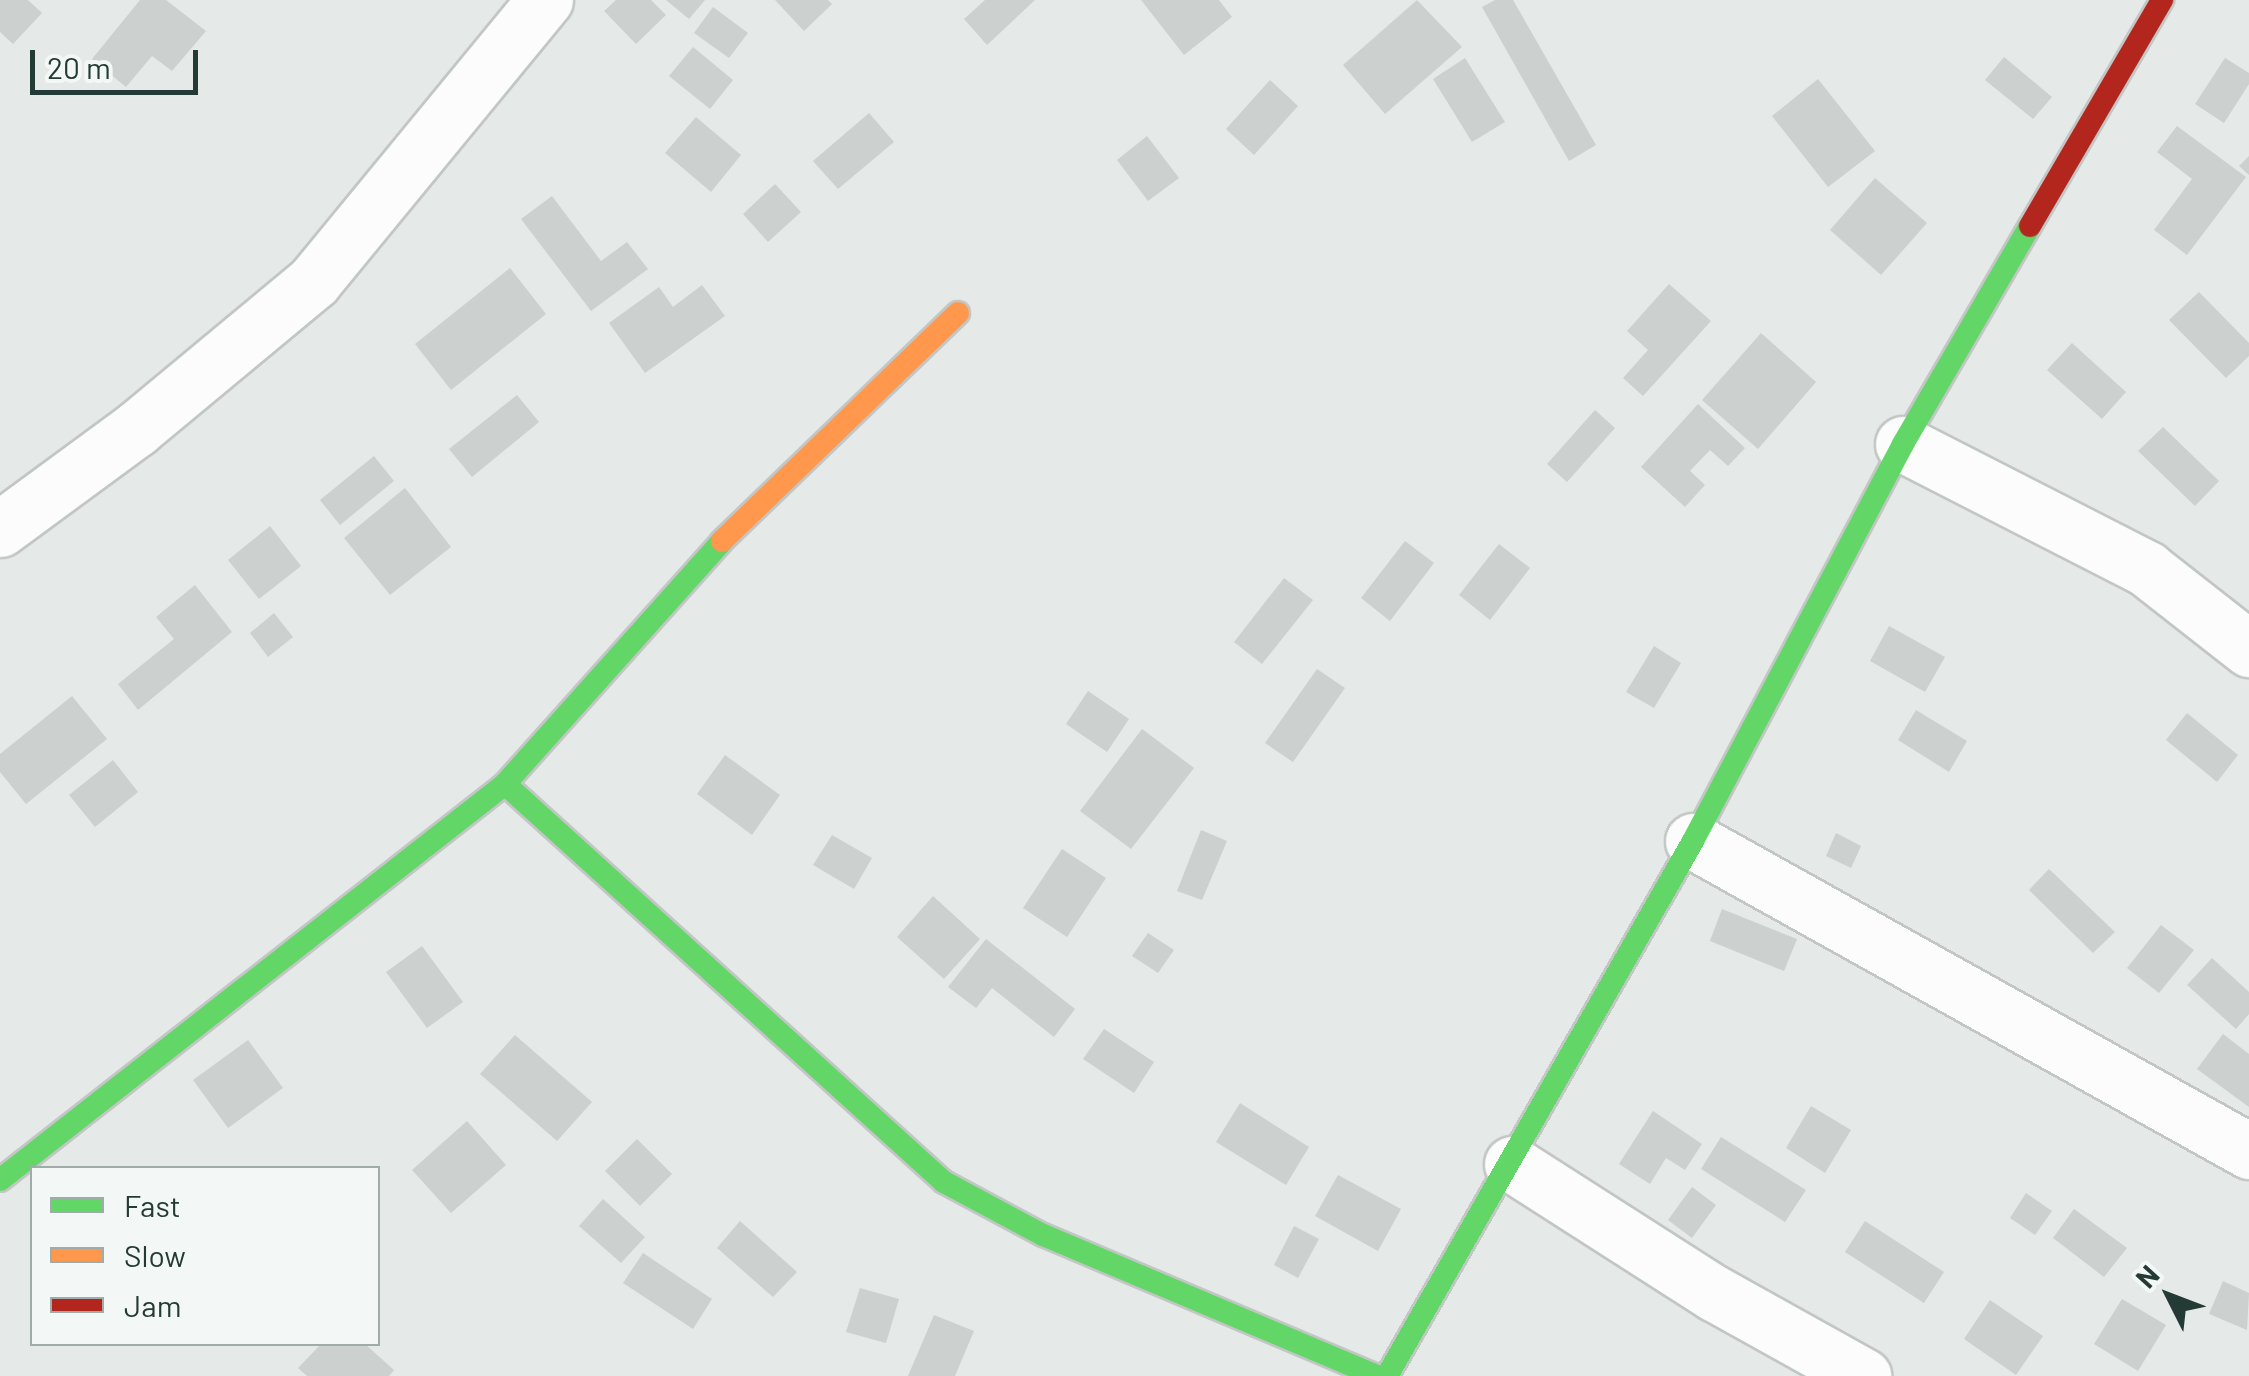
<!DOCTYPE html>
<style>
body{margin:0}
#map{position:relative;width:2249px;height:1376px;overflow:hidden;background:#e5e9e7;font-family:Barlow,sans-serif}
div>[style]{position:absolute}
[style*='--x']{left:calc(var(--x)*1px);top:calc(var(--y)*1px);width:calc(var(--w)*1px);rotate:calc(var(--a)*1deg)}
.building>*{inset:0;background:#ccd0cf}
.roads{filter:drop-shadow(2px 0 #c2c6c4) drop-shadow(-2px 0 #c2c6c4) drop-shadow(0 2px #c2c6c4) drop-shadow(0 -2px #c2c6c4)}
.street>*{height:55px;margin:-27.5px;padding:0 27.5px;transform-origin:27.5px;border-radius:27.5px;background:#fbfcfb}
.fast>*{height:22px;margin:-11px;padding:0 11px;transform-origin:11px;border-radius:11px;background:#63d668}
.slow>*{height:22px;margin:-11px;padding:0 11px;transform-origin:11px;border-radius:11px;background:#ff974d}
.jam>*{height:22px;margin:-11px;padding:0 11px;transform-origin:11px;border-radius:11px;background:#b3261e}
span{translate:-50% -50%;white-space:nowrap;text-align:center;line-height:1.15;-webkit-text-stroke:10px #f3f8f6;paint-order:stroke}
.legend{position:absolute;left:30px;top:1166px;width:350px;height:180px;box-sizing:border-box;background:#f3f8f6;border:2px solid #a0aca9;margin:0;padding:12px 18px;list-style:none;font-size:30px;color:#243b35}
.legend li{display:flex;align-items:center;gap:20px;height:50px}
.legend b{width:50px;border:2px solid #a0aca9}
.north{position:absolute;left:2119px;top:1246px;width:100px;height:100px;-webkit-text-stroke:8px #f3f8f6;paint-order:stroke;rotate:312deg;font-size:28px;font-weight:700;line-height:40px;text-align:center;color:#243b35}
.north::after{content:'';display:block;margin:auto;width:35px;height:45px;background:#243b35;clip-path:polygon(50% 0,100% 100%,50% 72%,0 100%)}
.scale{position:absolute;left:30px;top:50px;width:168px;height:45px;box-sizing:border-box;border:5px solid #243b35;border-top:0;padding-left:12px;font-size:30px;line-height:35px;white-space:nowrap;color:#243b35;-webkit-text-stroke:8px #f3f8f6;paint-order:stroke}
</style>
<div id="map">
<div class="building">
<div style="clip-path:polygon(0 0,28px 0,42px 13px,13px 44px,0 32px)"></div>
<div style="clip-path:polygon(140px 0,166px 0,206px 31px,172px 71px,152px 56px,126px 87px,92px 59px)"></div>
<div style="clip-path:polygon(616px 0,651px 0,666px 15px,636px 44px,604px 11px)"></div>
<div style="clip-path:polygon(666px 0,705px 0,689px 19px)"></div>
<div style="clip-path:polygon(775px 0,828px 0,832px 4px,804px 31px)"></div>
<div style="clip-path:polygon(985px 0,1035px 0,987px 45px,964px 19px)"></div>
<div style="clip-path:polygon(1141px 0,1219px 0,1232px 17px,1184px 55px)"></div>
<div style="clip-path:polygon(1417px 0,1462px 47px,1385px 114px,1343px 65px)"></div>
<div style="clip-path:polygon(1495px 0,1513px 0,1596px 145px,1569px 161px,1482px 7px)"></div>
<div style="clip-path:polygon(713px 7px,748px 33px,729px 58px,694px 33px)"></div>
<div style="clip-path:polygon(693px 47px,733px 80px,710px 109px,669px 76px)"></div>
<div style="clip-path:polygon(2004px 57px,2052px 97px,2033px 119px,1985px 80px)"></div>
<div style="clip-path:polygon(1465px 58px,1505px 122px,1472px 142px,1433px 79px)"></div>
<div style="clip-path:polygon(2225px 58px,2249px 73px,2249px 84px,2224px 123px,2195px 104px)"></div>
<div style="clip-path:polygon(1818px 79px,1875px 151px,1828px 187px,1772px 116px)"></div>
<div style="clip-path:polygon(1270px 80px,1298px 106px,1254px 155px,1226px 129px)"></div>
<div style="clip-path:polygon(869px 113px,894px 142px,838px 189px,813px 161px)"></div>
<div style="clip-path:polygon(696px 117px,741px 155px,711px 192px,665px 153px)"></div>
<div style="clip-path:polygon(2177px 126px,2246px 177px,2187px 255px,2154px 230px,2192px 179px,2157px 152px)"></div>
<div style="clip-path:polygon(1147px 136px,1179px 178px,1148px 201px,1117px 160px)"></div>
<div style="clip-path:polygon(2249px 156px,2249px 175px,2239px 166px)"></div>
<div style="clip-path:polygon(1875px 178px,1927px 223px,1881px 275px,1830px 230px)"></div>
<div style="clip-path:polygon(775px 184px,801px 212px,768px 242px,743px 214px)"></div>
<div style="clip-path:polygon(552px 196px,601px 261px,627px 242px,648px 269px,591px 311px,521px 219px)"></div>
<div style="clip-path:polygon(510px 268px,546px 314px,451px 390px,415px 344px)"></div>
<div style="clip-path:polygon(1669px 284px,1711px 321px,1643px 396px,1623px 378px,1648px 350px,1627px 331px)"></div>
<div style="clip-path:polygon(702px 285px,725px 316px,645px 373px,609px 323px,659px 287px,673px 307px)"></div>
<div style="clip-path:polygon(2199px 292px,2249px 343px,2249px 356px,2226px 378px,2169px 320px)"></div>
<div style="clip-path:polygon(1761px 333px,1816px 382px,1758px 449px,1702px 400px)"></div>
<div style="clip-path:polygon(2072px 343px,2126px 392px,2102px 419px,2047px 370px)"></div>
<div style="clip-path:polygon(517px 395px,539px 422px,472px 477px,449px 449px)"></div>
<div style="clip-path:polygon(1698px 404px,1745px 448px,1728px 466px,1710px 450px,1690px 471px,1705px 485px,1685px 507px,1641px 467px)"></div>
<div style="clip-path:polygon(1595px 410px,1615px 428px,1567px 482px,1547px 464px)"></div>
<div style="clip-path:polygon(2163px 427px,2219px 481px,2195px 506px,2138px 451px)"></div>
<div style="clip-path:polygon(374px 456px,394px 481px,340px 525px,320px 500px)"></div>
<div style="clip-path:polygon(405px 488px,451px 547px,390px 595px,344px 538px)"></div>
<div style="clip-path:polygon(270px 526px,301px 566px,259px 599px,228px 560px)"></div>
<div style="clip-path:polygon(1405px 541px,1434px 563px,1390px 621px,1361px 598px)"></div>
<div style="clip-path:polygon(1499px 544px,1530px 568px,1490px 620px,1459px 595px)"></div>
<div style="clip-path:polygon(1284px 578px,1313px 600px,1262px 664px,1234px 642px)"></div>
<div style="clip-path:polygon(195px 585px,232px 632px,138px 710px,118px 684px,174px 639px,156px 617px)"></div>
<div style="clip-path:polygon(274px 613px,293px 637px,268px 657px,250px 633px)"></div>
<div style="clip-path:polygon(1889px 626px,1945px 657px,1925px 692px,1870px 661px)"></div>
<div style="clip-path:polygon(1654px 646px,1681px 663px,1654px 708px,1626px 692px)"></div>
<div style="clip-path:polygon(1317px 669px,1345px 688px,1293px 762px,1265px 743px)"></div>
<div style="clip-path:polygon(1088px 691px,1129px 719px,1107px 752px,1066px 724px)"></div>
<div style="clip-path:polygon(72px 696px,107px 739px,26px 804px,0 772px,0 754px)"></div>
<div style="clip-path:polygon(1916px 710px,1967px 741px,1949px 772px,1898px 740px)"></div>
<div style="clip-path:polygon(2187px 713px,2238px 755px,2217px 782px,2166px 740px)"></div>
<div style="clip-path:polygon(1142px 729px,1194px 768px,1131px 849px,1080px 811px)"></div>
<div style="clip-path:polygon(725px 755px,780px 795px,752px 835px,697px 794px)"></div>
<div style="clip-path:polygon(113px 760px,138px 792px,95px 827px,69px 795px)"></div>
<div style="clip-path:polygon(1201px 830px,1227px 841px,1202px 900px,1177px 891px)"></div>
<div style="clip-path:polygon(1836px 833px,1861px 846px,1851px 868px,1826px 856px)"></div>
<div style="clip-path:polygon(832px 835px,872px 858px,854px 889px,813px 865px)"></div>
<div style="clip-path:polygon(1062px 849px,1106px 878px,1067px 937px,1023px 908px)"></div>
<div style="clip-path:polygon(2049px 869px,2115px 932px,2093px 953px,2029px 890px)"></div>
<div style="clip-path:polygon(933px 896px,980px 939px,944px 979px,897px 937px)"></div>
<div style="clip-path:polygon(1722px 909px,1797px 939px,1784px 971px,1710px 941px)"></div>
<div style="clip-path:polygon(2161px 925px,2194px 950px,2159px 993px,2127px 968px)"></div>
<div style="clip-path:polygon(1148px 933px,1174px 950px,1158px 973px,1132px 956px)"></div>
<div style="clip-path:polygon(986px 939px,1075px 1009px,1054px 1037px,992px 988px,976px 1008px,948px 987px)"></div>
<div style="clip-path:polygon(422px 946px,463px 1002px,427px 1028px,386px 972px)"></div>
<div style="clip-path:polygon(2212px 958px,2249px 992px,2249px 1014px,2236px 1029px,2187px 985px)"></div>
<div style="clip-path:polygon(1104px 1029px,1154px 1062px,1134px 1093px,1083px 1059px)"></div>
<div style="clip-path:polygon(2223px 1034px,2249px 1054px,2249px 1107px,2197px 1069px)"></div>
<div style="clip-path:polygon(515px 1035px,592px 1102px,557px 1141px,480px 1074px)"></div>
<div style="clip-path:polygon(248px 1040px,283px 1088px,228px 1128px,193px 1080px)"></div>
<div style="clip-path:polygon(1240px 1103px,1309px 1147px,1286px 1185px,1216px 1142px)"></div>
<div style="clip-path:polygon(1811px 1106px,1851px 1130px,1825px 1173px,1786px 1148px)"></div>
<div style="clip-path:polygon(1653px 1111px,1702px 1144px,1685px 1170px,1666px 1158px,1650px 1184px,1619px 1164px)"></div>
<div style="clip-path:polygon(467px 1121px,506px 1165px,451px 1213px,412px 1170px)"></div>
<div style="clip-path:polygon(1721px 1137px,1806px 1190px,1785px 1222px,1701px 1169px)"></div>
<div style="clip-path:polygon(637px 1139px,672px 1174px,640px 1206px,605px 1171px)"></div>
<div style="clip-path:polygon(1338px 1175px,1401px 1209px,1378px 1251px,1315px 1216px)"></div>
<div style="clip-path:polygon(1692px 1187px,1716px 1205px,1692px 1238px,1668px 1220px)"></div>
<div style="clip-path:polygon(2026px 1193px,2052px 1211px,2035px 1235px,2010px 1218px)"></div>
<div style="clip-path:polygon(603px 1199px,645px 1237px,621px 1263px,579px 1226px)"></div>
<div style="clip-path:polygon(2074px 1209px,2127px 1248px,2104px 1277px,2053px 1238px)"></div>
<div style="clip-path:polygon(740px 1221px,797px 1272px,773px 1297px,717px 1248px)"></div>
<div style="clip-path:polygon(1865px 1221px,1944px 1272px,1924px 1303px,1845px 1252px)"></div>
<div style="clip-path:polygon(1294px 1226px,1319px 1239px,1298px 1278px,1274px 1265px)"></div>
<div style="clip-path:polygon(643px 1253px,712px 1299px,693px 1329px,623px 1283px)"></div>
<div style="clip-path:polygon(2223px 1281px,2249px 1293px,2247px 1330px,2209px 1314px)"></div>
<div style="clip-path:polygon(860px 1288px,899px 1299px,886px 1343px,846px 1332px)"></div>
<div style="clip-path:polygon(2122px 1299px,2166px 1325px,2138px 1371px,2094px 1344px)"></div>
<div style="clip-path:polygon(1990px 1300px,2043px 1336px,2016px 1375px,1964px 1339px)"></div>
<div style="clip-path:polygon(934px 1315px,974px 1331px,955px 1376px,908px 1376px)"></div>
<div style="clip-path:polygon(321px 1344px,365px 1344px,394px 1370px,389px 1376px,307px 1376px,298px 1368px)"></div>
</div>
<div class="roads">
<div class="street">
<div style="--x:1903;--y:444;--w:274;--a:27.1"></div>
<div style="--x:2147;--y:569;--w:130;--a:38.1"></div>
<div style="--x:0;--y:529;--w:169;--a:-36.3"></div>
<div style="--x:136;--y:429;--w:231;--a:-39.7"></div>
<div style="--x:314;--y:281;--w:364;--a:-50.6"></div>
<div style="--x:1693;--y:841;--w:637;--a:29.14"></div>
<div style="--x:1512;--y:1164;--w:240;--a:32.6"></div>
<div style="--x:1714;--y:1293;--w:171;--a:29.1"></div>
</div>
<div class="fast">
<div style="--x:505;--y:784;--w:593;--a:42.2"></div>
<div style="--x:944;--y:1182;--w:112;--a:28.2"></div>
<div style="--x:1043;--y:1235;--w:362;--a:22.9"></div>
<div style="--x:0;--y:1180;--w:642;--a:-38.1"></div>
<div style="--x:505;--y:784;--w:326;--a:-48.2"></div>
<div style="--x:1387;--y:1376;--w:616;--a:-60.23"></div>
<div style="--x:1693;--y:841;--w:449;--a:-62.1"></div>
<div style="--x:1903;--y:444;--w:252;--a:-59.8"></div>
</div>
<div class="slow">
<div style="--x:722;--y:541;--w:328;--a:-44"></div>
</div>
<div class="jam">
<div style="--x:2030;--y:226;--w:262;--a:-59.7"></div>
</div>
</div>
<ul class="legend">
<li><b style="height:12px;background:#63d668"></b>Fast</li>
<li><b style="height:12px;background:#ff974d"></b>Slow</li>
<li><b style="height:12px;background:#b3261e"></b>Jam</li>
</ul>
<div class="north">N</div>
<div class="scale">20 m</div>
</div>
